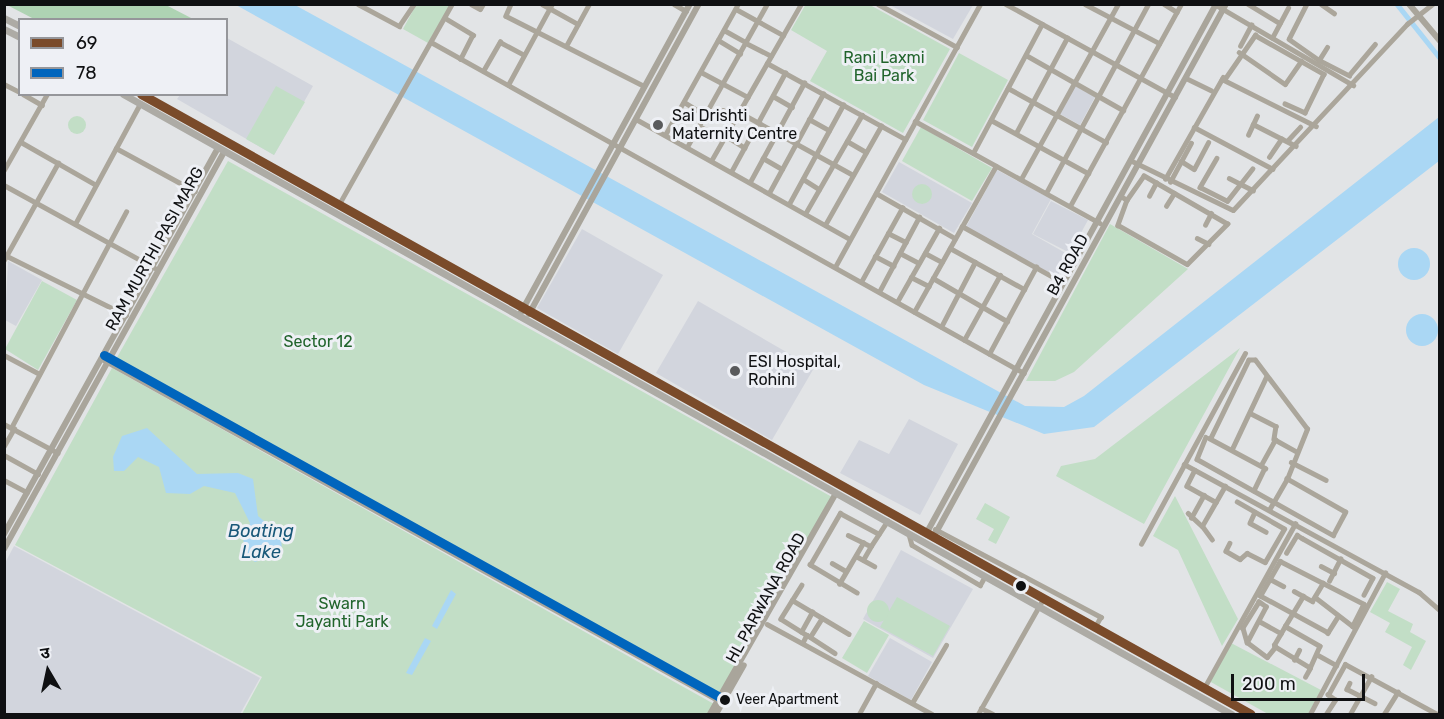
<!DOCTYPE html>
<meta charset="utf-8">
<style>
body{margin:0}
#map{position:relative;width:1444px;height:719px;overflow:hidden;background:#e2e4e6;font-family:Rubik,"Noto Sans Devanagari",sans-serif}
div>[style]{position:absolute}
[style*='--x']{left:calc(var(--x)*1px);top:calc(var(--y)*1px);width:calc(var(--w)*1px);rotate:calc(var(--a)*1deg)}
.built>*{inset:0;background:#d2d5dd}
.green>*{inset:0;background:#c2dec6}
.round{border-radius:50%}
.forest>*{inset:0;background:#aed3b3}
.water>*{inset:0;background:#aad7f4}
.canal>*{height:4.5px;margin:-2.25px;padding:0 2.25px;transform-origin:2.25px;border-radius:2.25px;background:#aad7f4}
.street>*{height:4.5px;margin:-2.25px;padding:0 2.25px;transform-origin:2.25px;border-radius:2.25px;background:#aba69b}
.secondary>*{height:6px;margin:-3px;padding:0 3px;transform-origin:3px;border-radius:3px;background:#a9a59b}
.primary>*{height:7px;margin:-3.5px;padding:0 3.5px;transform-origin:3.5px;border-radius:3.5px;background:#adaba5}
.bus-1>*{height:9px;margin:-4.5px;padding:0 4.5px;transform-origin:4.5px;border-radius:4.5px;background:#7a4b2a}
.bus-2>*{height:9px;margin:-4.5px;padding:0 4.5px;transform-origin:4.5px;border-radius:4.5px;background:#0065bd}
.dots>*{width:16px;height:16px;translate:-50% -50%;box-sizing:border-box;border:3px solid #eef0f5;border-radius:50%}
span{translate:-50% -50%;white-space:nowrap;text-align:center;line-height:1.15;-webkit-text-stroke:6px #eef0f5;paint-order:stroke}
.bus-label{font-size:14px;color:#0f1012}
.left{translate:0 -50%;text-align:left}
.park-label{font-size:16px;color:#21642c}
.poi-label{font-size:16px;color:#0f1012}
.street-label{font-size:16px;color:#0f1012}
.water-label{font-size:18px;color:#185879;font-style:italic}
.frame{position:absolute;inset:0;border:6px solid #0f1012;pointer-events:none}
.legend{position:absolute;left:18px;top:18px;width:210px;height:78px;box-sizing:border-box;background:#eef0f5;border:2px solid #95969a;margin:0;padding:8px 10px;list-style:none;font-size:18px;color:#0f1012}
.legend li{display:flex;align-items:center;gap:12px;height:30px}
.legend b{width:30px;border:2px solid #95969a}
.north{position:absolute;left:18px;top:641px;width:60px;height:60px;-webkit-text-stroke:4px #eef0f5;paint-order:stroke;rotate:351deg;font-size:16px;font-weight:700;line-height:24px;text-align:center;color:#0f1012}
.north::after{content:'';display:block;margin:auto;width:21px;height:27px;background:#0f1012;clip-path:polygon(50% 0,100% 100%,50% 72%,0 100%)}
.scale{position:absolute;left:1231px;top:674px;width:134px;height:27px;box-sizing:border-box;border:3px solid #0f1012;border-top:0;padding-left:8px;font-size:18px;line-height:21px;white-space:nowrap;color:#0f1012;-webkit-text-stroke:4px #eef0f5;paint-order:stroke}
</style>
<div id="map">
<div class="built">
<div style="clip-path:polygon(890px 5px,973px 5px,953px 39px)"></div>
<div style="clip-path:polygon(227px 38px,313px 86px,274px 155px,177px 99px,180px 95px,226px 94px)"></div>
<div style="clip-path:polygon(1075px 86px,1095px 97px,1080px 125px,1060px 114px)"></div>
<div style="clip-path:polygon(899px 162px,972px 203px,954px 233px,882px 192px)"></div>
<div style="clip-path:polygon(997px 170px,1051px 199px,1032px 234px,1069px 255px,1057px 277px,966px 227px)"></div>
<div style="clip-path:polygon(1051px 201px,1088px 220px,1070px 253px,1033px 234px)"></div>
<div style="clip-path:polygon(582px 229px,663px 275px,618px 354px,537px 308px)"></div>
<div style="clip-path:polygon(8px 261px,42px 280px,16px 326px,5px 320px)"></div>
<div style="clip-path:polygon(698px 301px,814px 368px,772px 440px,656px 373px)"></div>
<div style="clip-path:polygon(909px 419px,958px 444px,920px 515px,840px 473px,859px 440px,889px 454px)"></div>
<div style="clip-path:polygon(14px 546px,260px 678px,240px 714px,5px 714px,5px 563px)"></div>
<div style="clip-path:polygon(901px 550px,973px 589px,933px 658px,863px 619px)"></div>
<div style="clip-path:polygon(890px 638px,932px 662px,911px 700px,868px 676px)"></div>
</div>
<div class="green">
<div style="clip-path:polygon(806px 4px,870px 5px,950px 49px,903px 133px,810px 81px,827px 51px,791px 30px)"></div>
<div style="clip-path:polygon(416px 5px,450px 5px,428px 43px,403px 29px)"></div>
<div style="clip-path:polygon(959px 53px,1008px 80px,972px 147px,923px 120px)"></div>
<div style="clip-path:polygon(276px 86px,305px 102px,274px 155px,246px 139px)"></div>
<div class="round" style="left:68px;top:116px;width:18px;height:18px"></div>
<div style="clip-path:polygon(921px 127px,992px 168px,972px 201px,902px 161px)"></div>
<div style="clip-path:polygon(228px 161px,832px 497px,721px 694px,115px 361px)"></div>
<div class="round" style="left:912px;top:184px;width:20px;height:20px"></div>
<div style="clip-path:polygon(1110px 224px,1188px 269px,1074px 372px,1055px 381px,1026px 381px)"></div>
<div style="clip-path:polygon(42px 281px,77px 300px,38px 370px,5px 349px)"></div>
<div style="clip-path:polygon(1240px 348px,1144px 524px,1056px 476px,1061px 466px,1095px 459px)"></div>
<div style="clip-path:polygon(112px 368px,714px 704px,708px 714px,242px 714px,262px 677px,15px 545px)"></div>
<div style="clip-path:polygon(1175px 496px,1238px 619px,1222px 646px,1178px 550px,1153px 536px)"></div>
<div style="clip-path:polygon(985px 503px,1010px 517px,996px 544px,988px 540px,994px 529px,976px 519px)"></div>
<div style="clip-path:polygon(1387px 582px,1400px 589px,1388px 611px,1413px 624px,1410px 632px,1426px 641px,1411px 670px,1403px 665px,1412px 647px,1385px 632px,1390px 623px,1370px 612px)"></div>
<div style="clip-path:polygon(897px 597px,950px 626px,933px 656px,880px 627px)"></div>
<div class="round" style="left:867px;top:600px;width:22px;height:22px"></div>
<div style="clip-path:polygon(864px 621px,889px 635px,867px 673px,842px 658px)"></div>
<div style="clip-path:polygon(1231px 643px,1321px 690px,1308px 714px,1268px 714px,1209px 681px)"></div>
</div>
<div class="forest">
<div style="clip-path:polygon(7px 5px,166px 5px,193px 19px,34px 19px)"></div>
</div>
<div class="water">
<div style="clip-path:polygon(236px 5px,295px 5px,1025px 406px,1064px 407px,1084px 396px,1439px 117px,1439px 161px,1094px 427px,1044px 434px,924px 385px)"></div>
<div class="round" style="left:1398px;top:248px;width:32px;height:32px"></div>
<div class="round" style="left:1406px;top:314px;width:32px;height:32px"></div>
<div style="clip-path:polygon(147px 428px,197px 474px,238px 473px,253px 479px,258px 516px,281px 535px,282px 553px,255px 562px,247px 556px,243px 539px,250px 523px,235px 493px,204px 486px,190px 494px,166px 493px,159px 467px,138px 457px,124px 471px,114px 471px,113px 457px,122px 436px)"></div>
<div style="clip-path:polygon(451px 590px,456px 594px,437px 629px,432px 626px)"></div>
<div style="clip-path:polygon(425px 638px,431px 641px,412px 675px,406px 673px)"></div>
</div>
<div class="canal">
<div style="--x:1397;--y:4;--w:69;--a:51.5"></div>
</div>
<div class="street">
<div style="--x:358;--y:4;--w:47;--a:28.2"></div>
<div style="--x:399;--y:26;--w:27;--a:-56"></div>
<div style="--x:471;--y:4;--w:10;--a:29"></div>
<div style="--x:480;--y:9;--w:6;--a:-59"></div>
<div style="--x:511;--y:4;--w:13;--a:113"></div>
<div style="--x:506;--y:16;--w:155;--a:26.9"></div>
<div style="--x:542;--y:4;--w:41;--a:29.1"></div>
<div style="--x:674;--y:4;--w:14;--a:30"></div>
<div style="--x:878;--y:4;--w:90;--a:28.6"></div>
<div style="--x:1006;--y:4;--w:193;--a:28.8"></div>
<div style="--x:1085;--y:4;--w:84;--a:27.8"></div>
<div style="--x:1164;--y:4;--w:15;--a:32"></div>
<div style="--x:1248;--y:4;--w:37;--a:31"></div>
<div style="--x:1307;--y:4;--w:39;--a:117"></div>
<div style="--x:1289;--y:39;--w:37;--a:35"></div>
<div style="--x:1319;--y:60;--w:34;--a:27"></div>
<div style="--x:1349;--y:75;--w:40;--a:-50"></div>
<div style="--x:1321;--y:4;--w:16;--a:35"></div>
<div style="--x:1216;--y:5;--w:159;--a:30.3"></div>
<div style="--x:736;--y:9;--w:54;--a:29"></div>
<div style="--x:445;--y:18;--w:33;--a:31"></div>
<div style="--x:473;--y:35;--w:27;--a:117"></div>
<div style="--x:724;--y:30;--w:25;--a:29"></div>
<div style="--x:1272;--y:38;--w:34;--a:-62"></div>
<div style="--x:718;--y:40;--w:26;--a:31"></div>
<div style="--x:431;--y:42;--w:679;--a:29.17"></div>
<div style="--x:746;--y:43;--w:28;--a:27"></div>
<div style="--x:566;--y:46;--w:48;--a:-61.3"></div>
<div style="--x:1240;--y:46;--w:24;--a:-62"></div>
<div style="--x:1239;--y:52;--w:56;--a:34.8"></div>
<div style="--x:1285;--y:84;--w:28;--a:-55"></div>
<div style="--x:1026;--y:55;--w:112;--a:29.6"></div>
<div style="--x:1319;--y:60;--w:15;--a:-58"></div>
<div style="--x:767;--y:63;--w:158;--a:28.8"></div>
<div style="--x:483;--y:71;--w:34;--a:-60"></div>
<div style="--x:500;--y:42;--w:27;--a:28"></div>
<div style="--x:701;--y:72;--w:53;--a:28"></div>
<div style="--x:1186;--y:78;--w:28;--a:26"></div>
<div style="--x:1222;--y:79;--w:105;--a:26.6"></div>
<div style="--x:1224;--y:80;--w:55;--a:-55.4"></div>
<div style="--x:1255;--y:35;--w:79;--a:29.5"></div>
<div style="--x:1324;--y:74;--w:43;--a:116"></div>
<div style="--x:1305;--y:113;--w:22;--a:-156"></div>
<div style="--x:4;--y:84;--w:18;--a:27"></div>
<div style="--x:508;--y:85;--w:92;--a:-61.5"></div>
<div style="--x:1008;--y:88;--w:112;--a:28.9"></div>
<div style="--x:23;--y:94;--w:22;--a:30"></div>
<div style="--x:773;--y:96;--w:22;--a:30"></div>
<div style="--x:684;--y:102;--w:25;--a:32"></div>
<div style="--x:723;--y:110;--w:15;--a:32"></div>
<div style="--x:739;--y:112;--w:130;--a:28.9"></div>
<div style="--x:636;--y:119;--w:245;--a:29.3"></div>
<div style="--x:809;--y:119;--w:23;--a:29"></div>
<div style="--x:991;--y:120;--w:111;--a:28.7"></div>
<div style="--x:915;--y:121;--w:211;--a:28.9"></div>
<div style="--x:1253;--y:124;--w:48;--a:27.1"></div>
<div style="--x:699;--y:126;--w:28;--a:27"></div>
<div style="--x:1194;--y:127;--w:89;--a:28"></div>
<div style="--x:1016;--y:133;--w:108;--a:-61.8"></div>
<div style="--x:665;--y:135;--w:150;--a:-60.9"></div>
<div style="--x:1248;--y:135;--w:21;--a:-65"></div>
<div style="--x:726;--y:136;--w:22;--a:32"></div>
<div style="--x:847;--y:141;--w:22;--a:30"></div>
<div style="--x:1287;--y:141;--w:19;--a:-47"></div>
<div style="--x:21;--y:142;--w:86;--a:29.8"></div>
<div style="--x:687;--y:147;--w:164;--a:-60.8"></div>
<div style="--x:116;--y:148;--w:90;--a:28.6"></div>
<div style="--x:973;--y:153;--w:146;--a:-61.9"></div>
<div style="--x:1269;--y:157;--w:22;--a:-56"></div>
<div style="--x:763;--y:158;--w:22;--a:30"></div>
<div style="--x:1217;--y:158;--w:34;--a:120"></div>
<div style="--x:1200;--y:187;--w:30;--a:27"></div>
<div style="--x:1227;--y:201;--w:41;--a:-52"></div>
<div style="--x:1130;--y:160;--w:114;--a:25.9"></div>
<div style="--x:1233;--y:210;--w:255;--a:-46.9"></div>
<div style="--x:1407;--y:24;--w:33;--a:-38"></div>
<div style="--x:711;--y:161;--w:181;--a:-60.2"></div>
<div style="--x:1181;--y:161;--w:15;--a:32"></div>
<div style="--x:1194;--y:169;--w:30;--a:-62"></div>
<div style="--x:4;--y:170;--w:87;--a:-60.5"></div>
<div style="--x:731;--y:172;--w:113;--a:-61.4"></div>
<div style="--x:1229;--y:178;--w:27;--a:27"></div>
<div style="--x:803;--y:179;--w:19;--a:32"></div>
<div style="--x:1021;--y:179;--w:200;--a:-61"></div>
<div style="--x:1165;--y:179;--w:117;--a:-60.4"></div>
<div style="--x:750;--y:182;--w:113;--a:-61.4"></div>
<div style="--x:1170;--y:182;--w:44;--a:-61.7"></div>
<div style="--x:4;--y:185;--w:172;--a:28.8"></div>
<div style="--x:769;--y:193;--w:113;--a:-61.4"></div>
<div style="--x:876;--y:193;--w:91;--a:29.7"></div>
<div style="--x:1046;--y:193;--w:215;--a:-61.6"></div>
<div style="--x:1121;--y:196;--w:7;--a:34"></div>
<div style="--x:1127;--y:200;--w:27;--a:110"></div>
<div style="--x:1118;--y:225;--w:79;--a:29.5"></div>
<div style="--x:1187;--y:264;--w:57;--a:-45"></div>
<div style="--x:1227;--y:224;--w:96;--a:-150"></div>
<div style="--x:1144;--y:176;--w:29;--a:125"></div>
<div style="--x:1149;--y:196;--w:15;--a:-62"></div>
<div style="--x:789;--y:204;--w:113;--a:-61.4"></div>
<div style="--x:338;--y:206;--w:232;--a:-60.6"></div>
<div style="--x:1070;--y:206;--w:230;--a:-61.2"></div>
<div style="--x:1166;--y:206;--w:15;--a:-58"></div>
<div style="--x:805;--y:214;--w:114;--a:-60.1"></div>
<div style="--x:75;--y:224;--w:136;--a:-61.6"></div>
<div style="--x:825;--y:225;--w:114;--a:-60.5"></div>
<div style="--x:1205;--y:225;--w:13;--a:-63"></div>
<div style="--x:962;--y:226;--w:115;--a:29.2"></div>
<div style="--x:888;--y:233;--w:20;--a:27"></div>
<div style="--x:1197;--y:238;--w:13;--a:27"></div>
<div style="--x:950;--y:248;--w:85;--a:29"></div>
<div style="--x:900;--y:253;--w:21;--a:28"></div>
<div style="--x:925;--y:253;--w:19;--a:28"></div>
<div style="--x:7;--y:256;--w:133;--a:26.4"></div>
<div style="--x:875;--y:256;--w:21;--a:28"></div>
<div style="--x:4;--y:260;--w:111;--a:-60.9"></div>
<div style="--x:835;--y:267;--w:300;--a:-61.1"></div>
<div style="--x:911;--y:277;--w:20;--a:27"></div>
<div style="--x:933;--y:278;--w:86;--a:30.2"></div>
<div style="--x:861;--y:282;--w:85;--a:-61"></div>
<div style="--x:879;--y:292;--w:85;--a:-61.9"></div>
<div style="--x:897;--y:302;--w:85;--a:-60.4"></div>
<div style="--x:914;--y:312;--w:167;--a:-60.7"></div>
<div style="--x:941;--y:327;--w:73;--a:-62.4"></div>
<div style="--x:964;--y:340;--w:74;--a:-61"></div>
<div style="--x:989;--y:354;--w:99;--a:-61.6"></div>
<div style="--x:4;--y:355;--w:40;--a:28"></div>
<div style="--x:1250;--y:413;--w:29;--a:27"></div>
<div style="--x:1276;--y:426;--w:13;--a:99"></div>
<div style="--x:1274;--y:439;--w:25;--a:29"></div>
<div style="--x:4;--y:424;--w:61;--a:28.2"></div>
<div style="--x:11;--y:428;--w:245;--a:-62"></div>
<div style="--x:1206;--y:437;--w:24;--a:112"></div>
<div style="--x:1197;--y:459;--w:156;--a:29.2"></div>
<div style="--x:1333;--y:535;--w:26;--a:-62"></div>
<div style="--x:1345;--y:512;--w:67;--a:-150.4"></div>
<div style="--x:1287;--y:479;--w:54;--a:-68.2"></div>
<div style="--x:1307;--y:429;--w:86;--a:-127"></div>
<div style="--x:1255;--y:360;--w:6;--a:180"></div>
<div style="--x:1249;--y:360;--w:87;--a:116"></div>
<div style="--x:1209;--y:438;--w:64;--a:28.2"></div>
<div style="--x:1265;--y:468;--w:25;--a:116"></div>
<div style="--x:4;--y:446;--w:20;--a:-60"></div>
<div style="--x:1232;--y:449;--w:80;--a:-64.7"></div>
<div style="--x:4;--y:455;--w:39;--a:29"></div>
<div style="--x:1291;--y:462;--w:39;--a:27"></div>
<div style="--x:1184;--y:464;--w:268;--a:28.6"></div>
<div style="--x:1419;--y:592;--w:28;--a:41"></div>
<div style="--x:1261;--y:465;--w:29;--a:-61"></div>
<div style="--x:1195;--y:470;--w:18;--a:117"></div>
<div style="--x:1187;--y:486;--w:33;--a:29"></div>
<div style="--x:4;--y:480;--w:26;--a:28"></div>
<div style="--x:1269;--y:510;--w:36;--a:-60"></div>
<div style="--x:1255;--y:512;--w:12;--a:114"></div>
<div style="--x:1250;--y:523;--w:18;--a:29"></div>
<div style="--x:1188;--y:513;--w:19;--a:43"></div>
<div style="--x:1191;--y:518;--w:26;--a:-61"></div>
<div style="--x:935;--y:529;--w:188;--a:27.9"></div>
<div style="--x:1101;--y:617;--w:13;--a:119"></div>
<div style="--x:909;--y:534;--w:11;--a:75"></div>
<div style="--x:912;--y:545;--w:79;--a:30.5"></div>
<div style="--x:980;--y:585;--w:10;--a:-61"></div>
<div style="--x:848;--y:535;--w:25;--a:26"></div>
<div style="--x:871;--y:546;--w:30;--a:-57"></div>
<div style="--x:1212;--y:540;--w:17;--a:-126"></div>
<div style="--x:1202;--y:526;--w:46;--a:-60.1"></div>
<div style="--x:1230;--y:543;--w:9;--a:117"></div>
<div style="--x:1226;--y:551;--w:16;--a:30"></div>
<div style="--x:1240;--y:559;--w:9;--a:-41"></div>
<div style="--x:1247;--y:553;--w:20;--a:27"></div>
<div style="--x:1265;--y:562;--w:38;--a:-60"></div>
<div style="--x:1284;--y:529;--w:54;--a:-150.1"></div>
<div style="--x:1141;--y:544;--w:217;--a:-61.4"></div>
<div style="--x:1286;--y:553;--w:21;--a:-59"></div>
<div style="--x:1297;--y:535;--w:6;--a:31"></div>
<div style="--x:1302;--y:538;--w:81;--a:29.4"></div>
<div style="--x:1373;--y:578;--w:19;--a:118"></div>
<div style="--x:856;--y:556;--w:21;--a:29"></div>
<div style="--x:863;--y:560;--w:16;--a:-60"></div>
<div style="--x:832;--y:563;--w:16;--a:30"></div>
<div style="--x:1321;--y:566;--w:15;--a:28"></div>
<div style="--x:1270;--y:579;--w:15;--a:28"></div>
<div style="--x:1329;--y:581;--w:25;--a:-63"></div>
<div style="--x:839;--y:584;--w:48;--a:-59.7"></div>
<div style="--x:802;--y:585;--w:40;--a:122"></div>
<div style="--x:781;--y:619;--w:31;--a:32"></div>
<div style="--x:807;--y:635;--w:9;--a:117"></div>
<div style="--x:1294;--y:591;--w:21;--a:29"></div>
<div style="--x:1312;--y:601;--w:21;--a:-59"></div>
<div style="--x:857;--y:593;--w:55;--a:-149.2"></div>
<div style="--x:810;--y:565;--w:60;--a:-60"></div>
<div style="--x:840;--y:513;--w:44;--a:28.3"></div>
<div style="--x:1315;--y:597;--w:49;--a:37.6"></div>
<div style="--x:792;--y:600;--w:66;--a:30.8"></div>
<div style="--x:1338;--y:617;--w:19;--a:122"></div>
<div style="--x:1328;--y:633;--w:77;--a:-151.4"></div>
<div style="--x:1260;--y:596;--w:40;--a:-60.3"></div>
<div style="--x:1280;--y:561;--w:94;--a:27.1"></div>
<div style="--x:1364;--y:604;--w:25;--a:117"></div>
<div style="--x:1259;--y:621;--w:25;--a:29"></div>
<div style="--x:767;--y:624;--w:188;--a:28.6"></div>
<div style="--x:1285;--y:626;--w:40;--a:29.7"></div>
<div style="--x:1320;--y:646;--w:24;--a:114"></div>
<div style="--x:1310;--y:668;--w:41;--a:-149"></div>
<div style="--x:1275;--y:647;--w:2;--a:-117"></div>
<div style="--x:1274;--y:645;--w:22;--a:-60"></div>
<div style="--x:1285;--y:626;--w:35;--a:-59"></div>
<div style="--x:801;--y:632;--w:23;--a:-61"></div>
<div style="--x:807;--y:635;--w:33;--a:33"></div>
<div style="--x:810;--y:637;--w:22;--a:-58"></div>
<div style="--x:1247;--y:642;--w:40;--a:-62"></div>
<div style="--x:1266;--y:607;--w:9;--a:-144"></div>
<div style="--x:1259;--y:602;--w:31;--a:122"></div>
<div style="--x:1243;--y:628;--w:15;--a:74"></div>
<div style="--x:1247;--y:642;--w:25;--a:37"></div>
<div style="--x:1267;--y:657;--w:13;--a:-51"></div>
<div style="--x:1318;--y:655;--w:21;--a:29"></div>
<div style="--x:1294;--y:660;--w:11;--a:-63"></div>
<div style="--x:1305;--y:677;--w:10;--a:-61"></div>
<div style="--x:1350;--y:683;--w:7;--a:117"></div>
<div style="--x:1347;--y:689;--w:31;--a:27"></div>
<div style="--x:1204;--y:688;--w:188;--a:-61"></div>
<div style="--x:912;--y:703;--w:67;--a:-59.6"></div>
<div style="--x:981;--y:708;--w:13;--a:27"></div>
<div style="--x:859;--y:714;--w:35;--a:-61"></div>
<div style="--x:978;--y:714;--w:132;--a:-60.5"></div>
<div style="--x:1310;--y:714;--w:160;--a:-62"></div>
<div style="--x:1326;--y:714;--w:17;--a:-57"></div>
<div style="--x:1335;--y:700;--w:9;--a:-144"></div>
<div style="--x:1328;--y:695;--w:35;--a:-61"></div>
<div style="--x:1345;--y:664;--w:105;--a:28.5"></div>
<div style="--x:1350;--y:714;--w:43;--a:-60.4"></div>
<div style="--x:1384;--y:714;--w:26;--a:-58"></div>
</div>
<div class="secondary">
<div style="--x:1409;--y:4;--w:48;--a:50"></div>
<div style="--x:529;--y:314;--w:354;--a:-61.3"></div>
<div style="--x:519;--y:316;--w:356;--a:-61.3"></div>
<div style="--x:104;--y:355;--w:710;--a:29.05"></div>
<div style="--x:102;--y:359;--w:710;--a:28.98"></div>
<div style="--x:4;--y:534;--w:441;--a:-61"></div>
<div style="--x:926;--y:534;--w:604;--a:-61.31"></div>
<div style="--x:933;--y:538;--w:609;--a:-61.25"></div>
<div style="--x:4;--y:549;--w:455;--a:-61"></div>
<div style="--x:710;--y:714;--w:254;--a:-60.3"></div>
<div style="--x:716;--y:714;--w:56;--a:-60.3"></div>
</div>
<div class="primary">
<div style="--x:4;--y:18;--w:18;--a:27"></div>
<div style="--x:4;--y:29;--w:18;--a:27"></div>
<div style="--x:123;--y:94;--w:1270;--a:29.23"></div>
<div style="--x:141;--y:94;--w:1271;--a:29.19"></div>
</div>
<div class="bus-1">
<div style="--x:141;--y:94;--w:1271;--a:29.19"></div>
</div>
<div class="bus-2">
<div style="--x:104;--y:355;--w:710;--a:29.05"></div>
</div>
<div class="dots">
<div style="left:658px;top:125px;background:#595a5c"></div>
<div style="left:735px;top:371px;background:#595a5c"></div>
<div style="left:1021px;top:586px;background:#0f1012"></div>
<div style="left:725px;top:700px;background:#0f1012"></div>
</div>
<div class="bus-label">
<span class="left" style="left:736px;top:700px">Veer Apartment</span>
</div>
<div class="park-label">
<span style="left:884px;top:67px">Rani Laxmi<br>Bai Park</span>
<span style="left:318px;top:342px">Sector 12</span>
<span style="left:342px;top:613px">Swarn<br>Jayanti Park</span>
</div>
<div class="poi-label">
<span class="left" style="left:672px;top:125px">Sai Drishti<br>Maternity Centre</span>
<span class="left" style="left:748px;top:371px">ESI Hospital,<br>Rohini</span>
</div>
<div class="street-label">
<span style="left:155px;top:249px;rotate:-61deg">RAM MURTHI PASI MARG</span>
<span style="left:1068px;top:265px;rotate:-61deg">B4 ROAD</span>
<span style="left:766px;top:598px;rotate:-61deg">HL PARWANA ROAD</span>
</div>
<div class="water-label">
<span style="left:261px;top:542px">Boating<br>Lake</span>
</div>
<div class="frame"></div>
<ul class="legend">
<li><b style="height:8px;background:#7a4b2a"></b>69</li>
<li><b style="height:8px;background:#0065bd"></b>78</li>
</ul>
<div class="north">उ</div>
<div class="scale">200 m</div>
</div>
